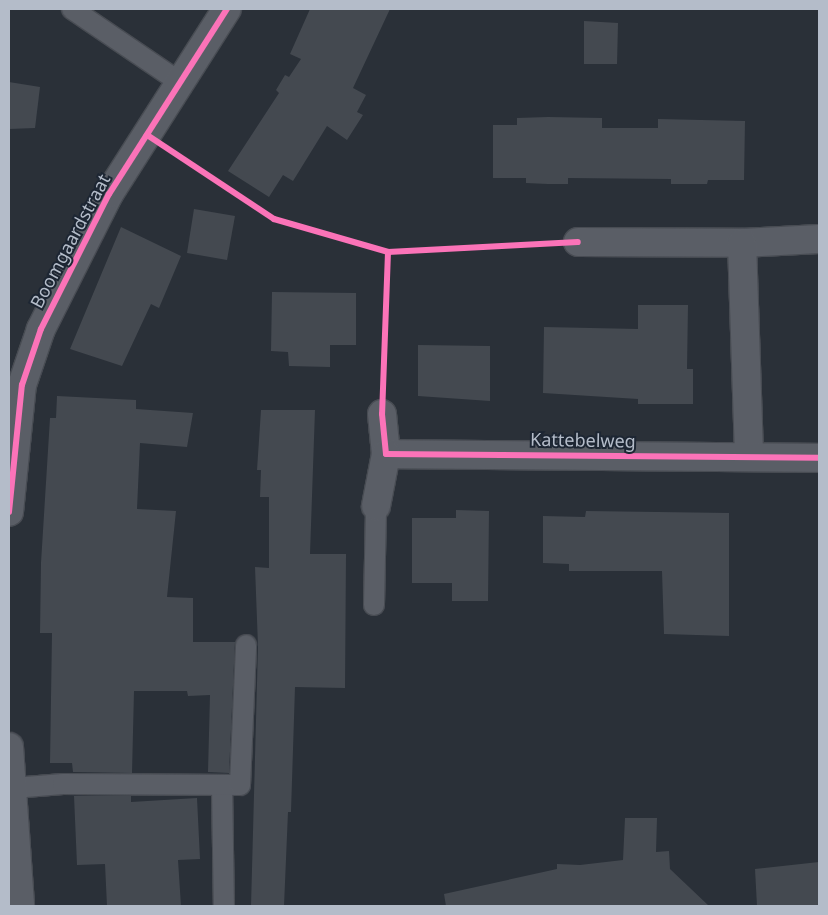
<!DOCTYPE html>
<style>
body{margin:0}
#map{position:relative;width:828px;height:915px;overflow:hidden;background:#2a3038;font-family:"Noto Sans",sans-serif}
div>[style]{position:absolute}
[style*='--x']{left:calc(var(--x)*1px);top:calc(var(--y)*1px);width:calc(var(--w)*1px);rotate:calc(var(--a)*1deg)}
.building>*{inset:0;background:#444950}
.roads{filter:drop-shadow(1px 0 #484c53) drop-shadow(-1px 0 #484c53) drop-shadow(0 1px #484c53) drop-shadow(0 -1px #484c53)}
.lane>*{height:20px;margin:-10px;padding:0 10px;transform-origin:10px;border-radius:10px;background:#5a5e66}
.street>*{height:28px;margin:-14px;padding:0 14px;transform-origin:14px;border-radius:14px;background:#5a5e66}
.cycleway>*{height:6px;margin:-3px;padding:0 3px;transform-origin:3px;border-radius:3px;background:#fb73b8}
span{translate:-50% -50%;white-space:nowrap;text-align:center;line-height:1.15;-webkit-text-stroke:4px #1d2633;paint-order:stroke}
.street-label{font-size:18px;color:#b4bcc9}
.frame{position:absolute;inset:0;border:10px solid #b4bcc9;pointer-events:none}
</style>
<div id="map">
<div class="building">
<div style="clip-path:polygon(310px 9px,390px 9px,353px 88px,366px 95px,357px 112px,363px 115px,347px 140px,327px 126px,293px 181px,283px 175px,269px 197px,228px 171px,279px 93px,276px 90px,285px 75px,289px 77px,301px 59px,290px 54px)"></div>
<div style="clip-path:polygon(584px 21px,618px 23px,617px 64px,584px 64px)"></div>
<div style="clip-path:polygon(9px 82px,40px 87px,35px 128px,9px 129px)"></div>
<div style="clip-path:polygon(548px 117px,602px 118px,602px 128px,658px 128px,658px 119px,745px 121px,744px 180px,708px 180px,707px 184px,671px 184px,671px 179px,568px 178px,568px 184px,548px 184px,526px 183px,526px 178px,493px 178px,493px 125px,517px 125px,517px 118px)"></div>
<div style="clip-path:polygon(194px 209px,235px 216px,227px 260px,187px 253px)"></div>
<div style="clip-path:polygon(121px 227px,181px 256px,159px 308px,151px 304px,122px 366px,70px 349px)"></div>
<div style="clip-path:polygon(272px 292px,356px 293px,356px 345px,330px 345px,330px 367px,289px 366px,288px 352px,271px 351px)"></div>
<div style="clip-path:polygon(638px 305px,688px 305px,687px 369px,693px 369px,693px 404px,638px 404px,638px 399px,543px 393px,544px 327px,638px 329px)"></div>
<div style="clip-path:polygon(418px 345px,490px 346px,490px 401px,418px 396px)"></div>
<div style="clip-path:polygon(57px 396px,136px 400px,136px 409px,193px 413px,187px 447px,140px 443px,137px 509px,176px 511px,167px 597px,193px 598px,193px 642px,235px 642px,229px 773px,208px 772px,210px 695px,188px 696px,187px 691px,134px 691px,132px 773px,73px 772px,72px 763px,50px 763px,52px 633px,40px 633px,41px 563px,50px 418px,56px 418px)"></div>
<div style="clip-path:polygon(261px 410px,315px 410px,310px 554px,346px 554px,345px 688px,295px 687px,291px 812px,288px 812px,284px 906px,251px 906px,258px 646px,255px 567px,269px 568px,269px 497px,260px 497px,261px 470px,257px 470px)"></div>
<div style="clip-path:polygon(456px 510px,489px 511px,488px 601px,452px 601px,452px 583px,412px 583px,412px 518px,456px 518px)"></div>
<div style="clip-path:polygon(586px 511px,729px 513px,729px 636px,664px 634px,662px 571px,569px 571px,569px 564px,543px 563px,543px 516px,585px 517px)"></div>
<div style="clip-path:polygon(74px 796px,131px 796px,131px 802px,197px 798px,200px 859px,178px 860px,181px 906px,107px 906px,105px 864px,77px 865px)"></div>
<div style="clip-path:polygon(625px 818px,657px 818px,656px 852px,669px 851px,670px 869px,709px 906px,446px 906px,444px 894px,557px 869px,557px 864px,580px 865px,623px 860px)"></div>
<div style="clip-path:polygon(819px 862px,819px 906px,757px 906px,755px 869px)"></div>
</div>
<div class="roads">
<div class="lane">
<div style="--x:72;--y:9;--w:132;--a:34.2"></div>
<div style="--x:374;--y:605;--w:99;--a:-88.8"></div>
<div style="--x:222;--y:785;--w:121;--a:89.1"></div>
<div style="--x:13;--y:788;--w:50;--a:-4.6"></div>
<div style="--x:63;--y:784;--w:177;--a:0.3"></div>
<div style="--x:240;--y:785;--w:140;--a:-87.5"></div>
</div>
<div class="street">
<div style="--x:578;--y:242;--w:164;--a:0.3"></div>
<div style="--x:742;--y:243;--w:77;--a:-3"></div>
<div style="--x:742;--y:243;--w:214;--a:88.1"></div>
<div style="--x:382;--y:414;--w:40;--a:84.3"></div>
<div style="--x:386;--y:454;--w:433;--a:0.5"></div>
<div style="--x:376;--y:506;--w:53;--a:-79.1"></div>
<div style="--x:9;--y:512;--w:128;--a:-84.2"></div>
<div style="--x:22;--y:385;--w:59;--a:-71.3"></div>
<div style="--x:41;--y:329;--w:151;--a:-63.3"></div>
<div style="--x:109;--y:194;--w:219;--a:-57.5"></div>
<div style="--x:9;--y:747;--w:159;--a:86"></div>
</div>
</div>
<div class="cycleway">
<div style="--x:147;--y:135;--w:152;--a:33.5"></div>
<div style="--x:274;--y:219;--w:119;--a:16.1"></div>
<div style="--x:388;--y:252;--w:190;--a:-3"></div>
<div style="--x:388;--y:252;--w:162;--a:92.1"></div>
<div style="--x:382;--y:414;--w:40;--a:84.3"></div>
<div style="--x:386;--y:454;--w:433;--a:0.5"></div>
<div style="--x:9;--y:512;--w:128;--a:-84.2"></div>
<div style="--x:22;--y:385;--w:59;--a:-71.3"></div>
<div style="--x:41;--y:329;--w:151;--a:-63.3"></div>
<div style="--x:109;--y:194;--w:219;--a:-57.5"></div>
</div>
<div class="street-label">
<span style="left:70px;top:241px;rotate:-62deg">Boomgaardstraat</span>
<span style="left:583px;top:440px;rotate:1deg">Kattebelweg</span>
</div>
<div class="frame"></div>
</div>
